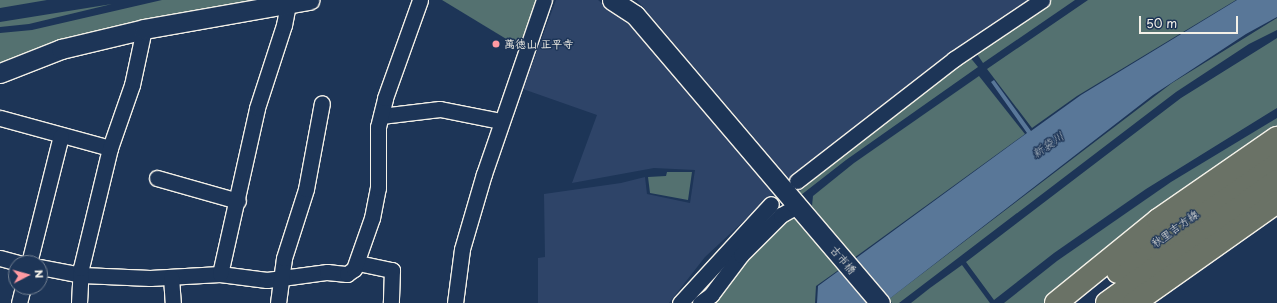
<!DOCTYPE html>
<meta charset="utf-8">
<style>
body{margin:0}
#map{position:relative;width:1277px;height:303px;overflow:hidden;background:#1d3557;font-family:"Playpen Sans","Klee One",sans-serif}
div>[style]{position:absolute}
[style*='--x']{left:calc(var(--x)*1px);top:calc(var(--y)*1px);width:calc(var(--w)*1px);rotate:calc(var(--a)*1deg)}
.built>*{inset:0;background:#2e4468}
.green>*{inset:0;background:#547170}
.water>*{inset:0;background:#597798}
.roads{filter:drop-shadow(1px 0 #f4f1e8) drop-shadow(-1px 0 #f4f1e8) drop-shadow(0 1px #f4f1e8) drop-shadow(0 -1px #f4f1e8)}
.minor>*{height:15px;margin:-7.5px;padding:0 7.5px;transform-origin:7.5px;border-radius:7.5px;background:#1d3557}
.tertiary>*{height:19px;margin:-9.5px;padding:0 9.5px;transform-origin:9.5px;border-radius:9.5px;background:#1d3557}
.primary>*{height:22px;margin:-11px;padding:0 11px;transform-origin:11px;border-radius:11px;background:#6a7266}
.dots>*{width:11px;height:11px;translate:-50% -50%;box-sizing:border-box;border:2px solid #1d3557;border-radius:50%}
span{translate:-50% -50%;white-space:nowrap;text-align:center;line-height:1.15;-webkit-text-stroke:3px #1d3557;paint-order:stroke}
.poi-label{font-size:11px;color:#f4f1e8;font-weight:700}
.left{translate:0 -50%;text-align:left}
.street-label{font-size:11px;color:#f4f1e8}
.water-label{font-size:12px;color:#b6c0c8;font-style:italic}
.north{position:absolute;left:8px;top:255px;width:40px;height:40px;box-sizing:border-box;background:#1d3557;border:1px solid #738091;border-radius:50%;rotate:84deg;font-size:11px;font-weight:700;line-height:16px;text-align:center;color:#f4f1e8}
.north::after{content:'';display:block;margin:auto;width:14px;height:18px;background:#ff9aa2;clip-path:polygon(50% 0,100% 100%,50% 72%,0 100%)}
.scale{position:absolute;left:1139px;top:16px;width:99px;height:18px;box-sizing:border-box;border:2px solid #f4f1e8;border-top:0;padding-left:5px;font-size:12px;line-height:14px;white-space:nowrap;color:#f4f1e8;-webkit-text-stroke:3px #1d3557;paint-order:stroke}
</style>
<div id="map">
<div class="built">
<div style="clip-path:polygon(556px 0,598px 0,645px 38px,774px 193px,705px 257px,669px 303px,538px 303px,538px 258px,545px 257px,544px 194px,621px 183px,645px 177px,647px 194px,690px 203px,695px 170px,654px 168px,572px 183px,597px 115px,523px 89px)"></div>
<div style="clip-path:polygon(637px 0,1028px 0,842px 136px,789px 179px)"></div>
</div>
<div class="green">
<div style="clip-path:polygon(0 0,47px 0,0 8px)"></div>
<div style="clip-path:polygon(162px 0,250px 0,72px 36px,0 65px,0 33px,32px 30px)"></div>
<div style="clip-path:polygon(442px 0,538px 0,521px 48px)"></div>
<div style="clip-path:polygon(1047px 0,1075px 0,983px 63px,975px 51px)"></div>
<div style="clip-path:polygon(1088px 0,1236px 0,1077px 96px,1032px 128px,987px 69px)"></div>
<div style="clip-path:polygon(112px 4px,29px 24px,0 27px,0 22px)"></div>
<div style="clip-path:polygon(1277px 18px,1277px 30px,1249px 44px,1176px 92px,899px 303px,892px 303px,889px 299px,1172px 83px)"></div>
<div style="clip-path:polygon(1277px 38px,1277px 108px,1146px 189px,1054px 253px,994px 300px,966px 262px,1181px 98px)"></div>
<div style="clip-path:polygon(969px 56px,978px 67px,846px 160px,801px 195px,799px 192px,862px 139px)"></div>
<div style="clip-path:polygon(979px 76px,1025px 134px,854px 258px,812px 206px,813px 196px,854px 163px)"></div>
<div style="clip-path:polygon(1277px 118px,1277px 128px,1045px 303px,1004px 303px,1057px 261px,1171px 182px)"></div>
<div style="clip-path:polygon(667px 172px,692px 172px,688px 200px,650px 193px,648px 177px,666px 176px)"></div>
<div style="clip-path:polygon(786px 219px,798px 219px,840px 269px,816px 286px,815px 303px,714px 303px,738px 269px)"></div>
<div style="clip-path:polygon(962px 265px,990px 303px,911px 303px,930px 288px)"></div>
</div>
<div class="water">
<div style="clip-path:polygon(1237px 0,1277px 0,1277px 17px,1246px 34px,1153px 95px,884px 303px,817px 303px,818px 286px,1027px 133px,991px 82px,994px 80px,1031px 131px,1081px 95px)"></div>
</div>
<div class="roads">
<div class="minor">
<div style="--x:381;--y:116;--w:59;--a:-6.8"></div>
<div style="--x:440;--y:109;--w:61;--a:11.3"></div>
<div style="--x:0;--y:118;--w:114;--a:15.3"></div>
<div style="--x:157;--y:178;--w:84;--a:15.9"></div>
<div style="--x:797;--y:181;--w:199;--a:-37.8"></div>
<div style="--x:954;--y:59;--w:106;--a:-33.8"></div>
<div style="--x:0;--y:258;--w:20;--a:15"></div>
<div style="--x:29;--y:263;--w:131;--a:-75.9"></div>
<div style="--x:358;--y:263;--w:35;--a:12"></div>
<div style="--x:392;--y:270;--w:33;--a:92"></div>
<div style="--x:40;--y:267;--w:43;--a:10.8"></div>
<div style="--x:82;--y:275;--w:68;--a:2.5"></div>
<div style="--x:150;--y:278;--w:70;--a:-3.3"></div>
<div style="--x:220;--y:274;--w:47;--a:7.3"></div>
<div style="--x:267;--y:280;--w:61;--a:-7.6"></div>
<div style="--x:327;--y:272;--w:20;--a:6"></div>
<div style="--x:347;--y:274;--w:9;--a:-36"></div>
<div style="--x:354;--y:269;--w:54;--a:-70.6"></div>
<div style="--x:372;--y:218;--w:31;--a:-79"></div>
<div style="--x:378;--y:188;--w:61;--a:-90"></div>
<div style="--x:378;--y:127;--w:30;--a:-76"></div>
<div style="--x:385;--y:98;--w:104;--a:-70.3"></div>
<div style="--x:220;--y:274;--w:170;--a:-77.4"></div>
<div style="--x:257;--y:108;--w:87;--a:-72"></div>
<div style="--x:284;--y:25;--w:21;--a:-79"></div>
<div style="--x:171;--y:277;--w:26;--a:86"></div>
<div style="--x:19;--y:303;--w:16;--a:-76"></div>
<div style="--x:79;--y:303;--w:35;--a:-87"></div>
<div style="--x:81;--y:268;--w:123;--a:-76.4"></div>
<div style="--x:110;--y:148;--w:67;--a:-70.8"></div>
<div style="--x:132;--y:85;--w:57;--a:-77.9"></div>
<div style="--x:278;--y:303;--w:45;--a:-82.4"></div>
<div style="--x:284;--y:258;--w:72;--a:-72.3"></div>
<div style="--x:306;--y:189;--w:87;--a:-79.5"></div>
<div style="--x:455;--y:303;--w:54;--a:-82.6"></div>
<div style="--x:462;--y:249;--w:78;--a:-73.7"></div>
<div style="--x:484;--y:174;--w:184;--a:-71"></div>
<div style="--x:680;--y:303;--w:134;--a:-47.4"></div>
<div style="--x:700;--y:303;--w:14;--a:-36"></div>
<div style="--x:711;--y:295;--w:50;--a:-53.1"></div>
<div style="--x:741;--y:255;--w:57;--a:-45"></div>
<div style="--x:781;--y:215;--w:18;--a:-29"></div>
</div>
<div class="tertiary">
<div style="--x:612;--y:0;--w:27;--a:33"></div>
<div style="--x:635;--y:15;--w:378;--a:49.6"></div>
<div style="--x:0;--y:73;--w:66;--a:-21.5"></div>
<div style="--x:61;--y:49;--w:85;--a:-13.5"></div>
<div style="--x:144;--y:29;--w:168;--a:-10"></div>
</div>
<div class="primary">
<div style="--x:1118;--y:272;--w:106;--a:-36.5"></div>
<div style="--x:1203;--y:209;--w:89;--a:-33.5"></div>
<div style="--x:1056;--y:303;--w:132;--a:-39.1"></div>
<div style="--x:1158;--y:220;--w:145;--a:-34.6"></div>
<div style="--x:1107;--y:303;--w:209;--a:-35.7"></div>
<div style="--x:1134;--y:303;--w:175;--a:-35.2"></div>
</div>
</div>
<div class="dots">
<div style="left:496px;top:44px;background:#ff9aa2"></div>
</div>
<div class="poi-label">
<span class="left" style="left:504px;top:44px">萬徳山 正平寺</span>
</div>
<div class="street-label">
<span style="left:1175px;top:229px;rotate:-36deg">秋里吉方線</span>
<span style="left:843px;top:260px;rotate:50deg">古市橋</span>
</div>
<div class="water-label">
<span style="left:1048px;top:145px;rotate:-35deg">新袋川</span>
</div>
<div class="north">N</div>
<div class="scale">50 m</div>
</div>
